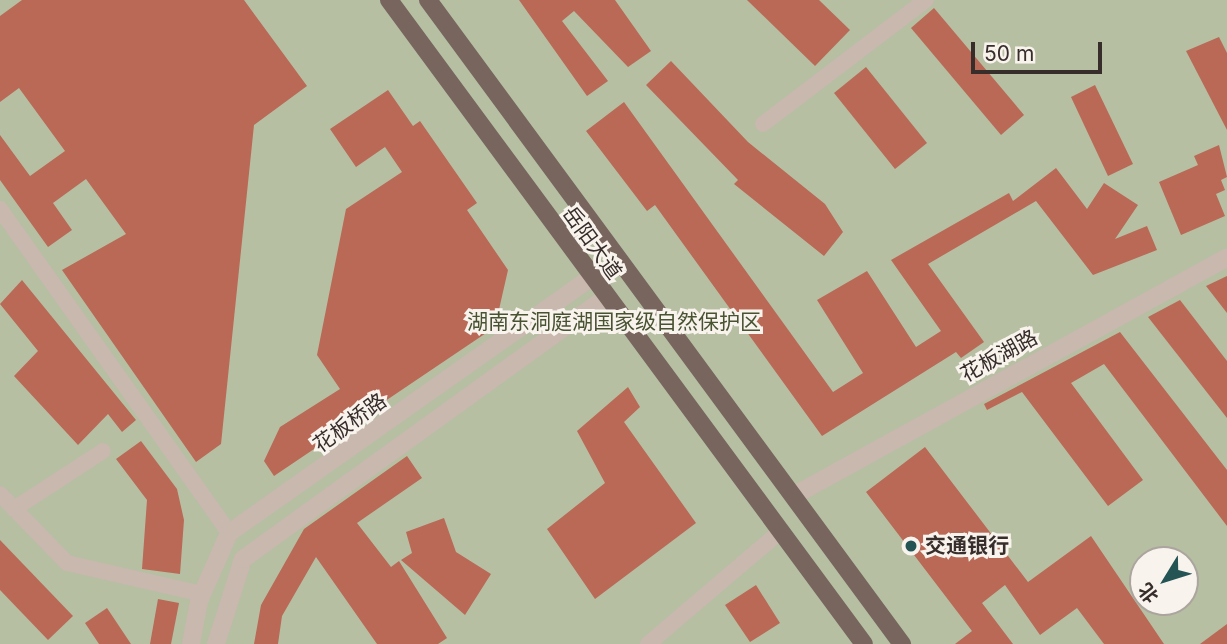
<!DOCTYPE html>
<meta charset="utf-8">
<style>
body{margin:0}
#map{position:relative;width:1227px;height:644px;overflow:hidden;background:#f1e8e1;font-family:Inter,"Noto Sans SC",sans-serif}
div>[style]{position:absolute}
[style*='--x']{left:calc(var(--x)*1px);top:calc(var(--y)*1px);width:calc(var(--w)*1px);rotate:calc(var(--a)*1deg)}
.green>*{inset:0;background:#b6bfa2}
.building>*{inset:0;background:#b96956}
.minor>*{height:16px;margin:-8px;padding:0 8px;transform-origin:8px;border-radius:8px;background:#c8b8ae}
.tertiary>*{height:18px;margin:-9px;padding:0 9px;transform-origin:9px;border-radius:9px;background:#c8b8ae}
.primary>*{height:18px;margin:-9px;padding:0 9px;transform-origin:9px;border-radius:9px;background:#77655e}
.dots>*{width:19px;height:19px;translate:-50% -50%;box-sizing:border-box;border:4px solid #f9f3ed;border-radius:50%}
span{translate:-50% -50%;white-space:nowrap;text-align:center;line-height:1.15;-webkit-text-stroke:6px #f9f3ed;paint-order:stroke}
.street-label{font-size:21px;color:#372e2b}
.park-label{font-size:21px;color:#485332}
.poi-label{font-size:21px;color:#372e2b;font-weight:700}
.left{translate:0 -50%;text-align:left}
.north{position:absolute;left:1129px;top:546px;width:70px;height:70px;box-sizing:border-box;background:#f9f3ed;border:2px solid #aba49f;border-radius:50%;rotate:232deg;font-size:19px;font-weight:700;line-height:28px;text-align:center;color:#372e2b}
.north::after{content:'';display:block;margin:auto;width:24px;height:32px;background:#255455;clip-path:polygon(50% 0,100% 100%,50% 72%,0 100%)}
.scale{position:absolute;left:971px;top:42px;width:131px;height:32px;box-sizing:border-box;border:4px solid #372e2b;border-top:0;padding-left:9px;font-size:21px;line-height:24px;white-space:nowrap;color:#372e2b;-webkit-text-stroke:5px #f9f3ed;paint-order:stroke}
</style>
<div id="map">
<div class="green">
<div style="clip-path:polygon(evenodd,0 0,1227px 0,1227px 644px,0 644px,0 0,1143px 560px,1185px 560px,1185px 602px,1143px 602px,1143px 560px)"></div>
</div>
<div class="building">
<div style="clip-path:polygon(22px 0,244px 0,307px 86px,254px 125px,221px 444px,196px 462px,62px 270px,126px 234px,86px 179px,53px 203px,72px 230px,48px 247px,0 180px,0 135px,30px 176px,65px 151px,19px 88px,0 102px,0 16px)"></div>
<div style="clip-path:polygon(519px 0,615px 0,651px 51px,628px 67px,574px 11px,562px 21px,608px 81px,587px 96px)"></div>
<div style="clip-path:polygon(747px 0,819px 0,850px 30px,815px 66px)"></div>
<div style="clip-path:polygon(934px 8px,1024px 115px,1001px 135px,911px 28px)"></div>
<div style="clip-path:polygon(1219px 37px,1227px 53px,1227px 130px,1186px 51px)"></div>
<div style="clip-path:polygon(671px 61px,748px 142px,825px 204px,843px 232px,824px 256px,734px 184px,738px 180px,646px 85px)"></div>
<div style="clip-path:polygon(866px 67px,927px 143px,895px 169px,834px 93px)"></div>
<div style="clip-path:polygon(1095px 85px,1133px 164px,1108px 176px,1071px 97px)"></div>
<div style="clip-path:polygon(388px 90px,413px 126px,420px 121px,477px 203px,467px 210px,508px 270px,495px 327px,274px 476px,264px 461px,280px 427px,340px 389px,317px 355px,346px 209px,402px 172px,385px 147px,356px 167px,330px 129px)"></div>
<div style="clip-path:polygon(624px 102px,833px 392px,863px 373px,817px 300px,867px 271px,916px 347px,941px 331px,891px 260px,1009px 193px,1013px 201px,1056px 168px,1087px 209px,1104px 183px,1138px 205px,1115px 239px,1147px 226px,1157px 250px,1093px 275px,1036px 201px,928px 264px,984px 342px,961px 358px,956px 352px,822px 436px,655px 205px,647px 211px,586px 131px)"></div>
<div style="clip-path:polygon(1219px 145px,1227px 177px,1221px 180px,1225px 190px,1216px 194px,1225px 216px,1181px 235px,1159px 182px,1198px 165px,1194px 156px)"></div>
<div style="clip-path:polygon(1227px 276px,1227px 313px,1206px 286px)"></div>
<div style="clip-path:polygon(22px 280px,136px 420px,122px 432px,108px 414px,78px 445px,14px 376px,38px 351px,0 304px)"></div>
<div style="clip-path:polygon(1180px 300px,1227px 361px,1227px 418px,1148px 317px)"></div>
<div style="clip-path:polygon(1120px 332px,1227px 470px,1227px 526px,1104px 364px,1071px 383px,1143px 480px,1108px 506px,1022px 392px,987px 410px,984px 404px)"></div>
<div style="clip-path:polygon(628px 387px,640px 407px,624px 422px,696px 523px,595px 599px,547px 529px,605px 483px,577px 431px)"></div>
<div style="clip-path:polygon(141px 441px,177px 489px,184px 520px,180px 574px,142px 569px,147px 500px,116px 459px)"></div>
<div style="clip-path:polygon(925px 447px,1028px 582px,1091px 536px,1164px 644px,1104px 644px,1077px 608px,1040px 635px,1005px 585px,982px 603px,1013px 644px,955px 644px,972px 631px,866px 492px)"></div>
<div style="clip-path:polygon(407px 456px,422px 478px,357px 523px,391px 567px,399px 561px,447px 638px,438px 644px,377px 644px,316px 557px,282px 616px,278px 644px,254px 644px,261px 605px,304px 529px)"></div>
<div style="clip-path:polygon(444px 518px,456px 552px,491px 574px,465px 615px,401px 560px,412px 553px,406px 532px)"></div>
<div style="clip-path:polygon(0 540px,73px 616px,48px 640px,0 590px)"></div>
<div style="clip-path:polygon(756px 585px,780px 623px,750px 642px,725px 605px)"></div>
<div style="clip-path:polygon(158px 599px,179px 603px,171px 644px,150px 644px)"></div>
<div style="clip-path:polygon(107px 608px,131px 644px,99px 644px,85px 623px)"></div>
<div style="clip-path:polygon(1227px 624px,1227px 644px,1200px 644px)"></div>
</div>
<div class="minor">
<div style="--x:763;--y:124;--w:205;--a:-37.3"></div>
<div style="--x:0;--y:209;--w:397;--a:54.7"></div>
<div style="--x:0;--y:494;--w:96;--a:45.8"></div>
<div style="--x:67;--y:563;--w:139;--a:12.9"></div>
<div style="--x:14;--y:509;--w:106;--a:-33.1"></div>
<div style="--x:648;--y:644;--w:175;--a:-40.4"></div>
</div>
<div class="tertiary">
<div style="--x:793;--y:496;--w:495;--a:-28.8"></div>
<div style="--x:191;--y:644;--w:44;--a:-79.5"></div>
<div style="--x:199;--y:601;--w:74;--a:-66.2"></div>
<div style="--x:229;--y:533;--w:442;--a:-35.2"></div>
<div style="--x:216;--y:644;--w:89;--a:-72.4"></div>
<div style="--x:243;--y:559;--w:445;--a:-35.8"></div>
</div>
<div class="primary">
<div style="--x:389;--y:0;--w:800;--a:53.59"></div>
<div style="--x:428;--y:0;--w:800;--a:53.65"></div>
</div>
<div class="dots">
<div style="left:911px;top:546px;background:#255455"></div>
</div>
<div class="street-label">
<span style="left:592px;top:243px;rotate:54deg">岳阳大道</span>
<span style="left:999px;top:356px;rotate:-29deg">花板湖路</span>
<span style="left:350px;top:423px;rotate:-36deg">花板桥路</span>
</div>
<div class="park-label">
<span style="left:614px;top:322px">湖南东洞庭湖国家级自然保护区</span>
</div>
<div class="poi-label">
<span class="left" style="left:925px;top:546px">交通银行</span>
</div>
<div class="north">北</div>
<div class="scale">50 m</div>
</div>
